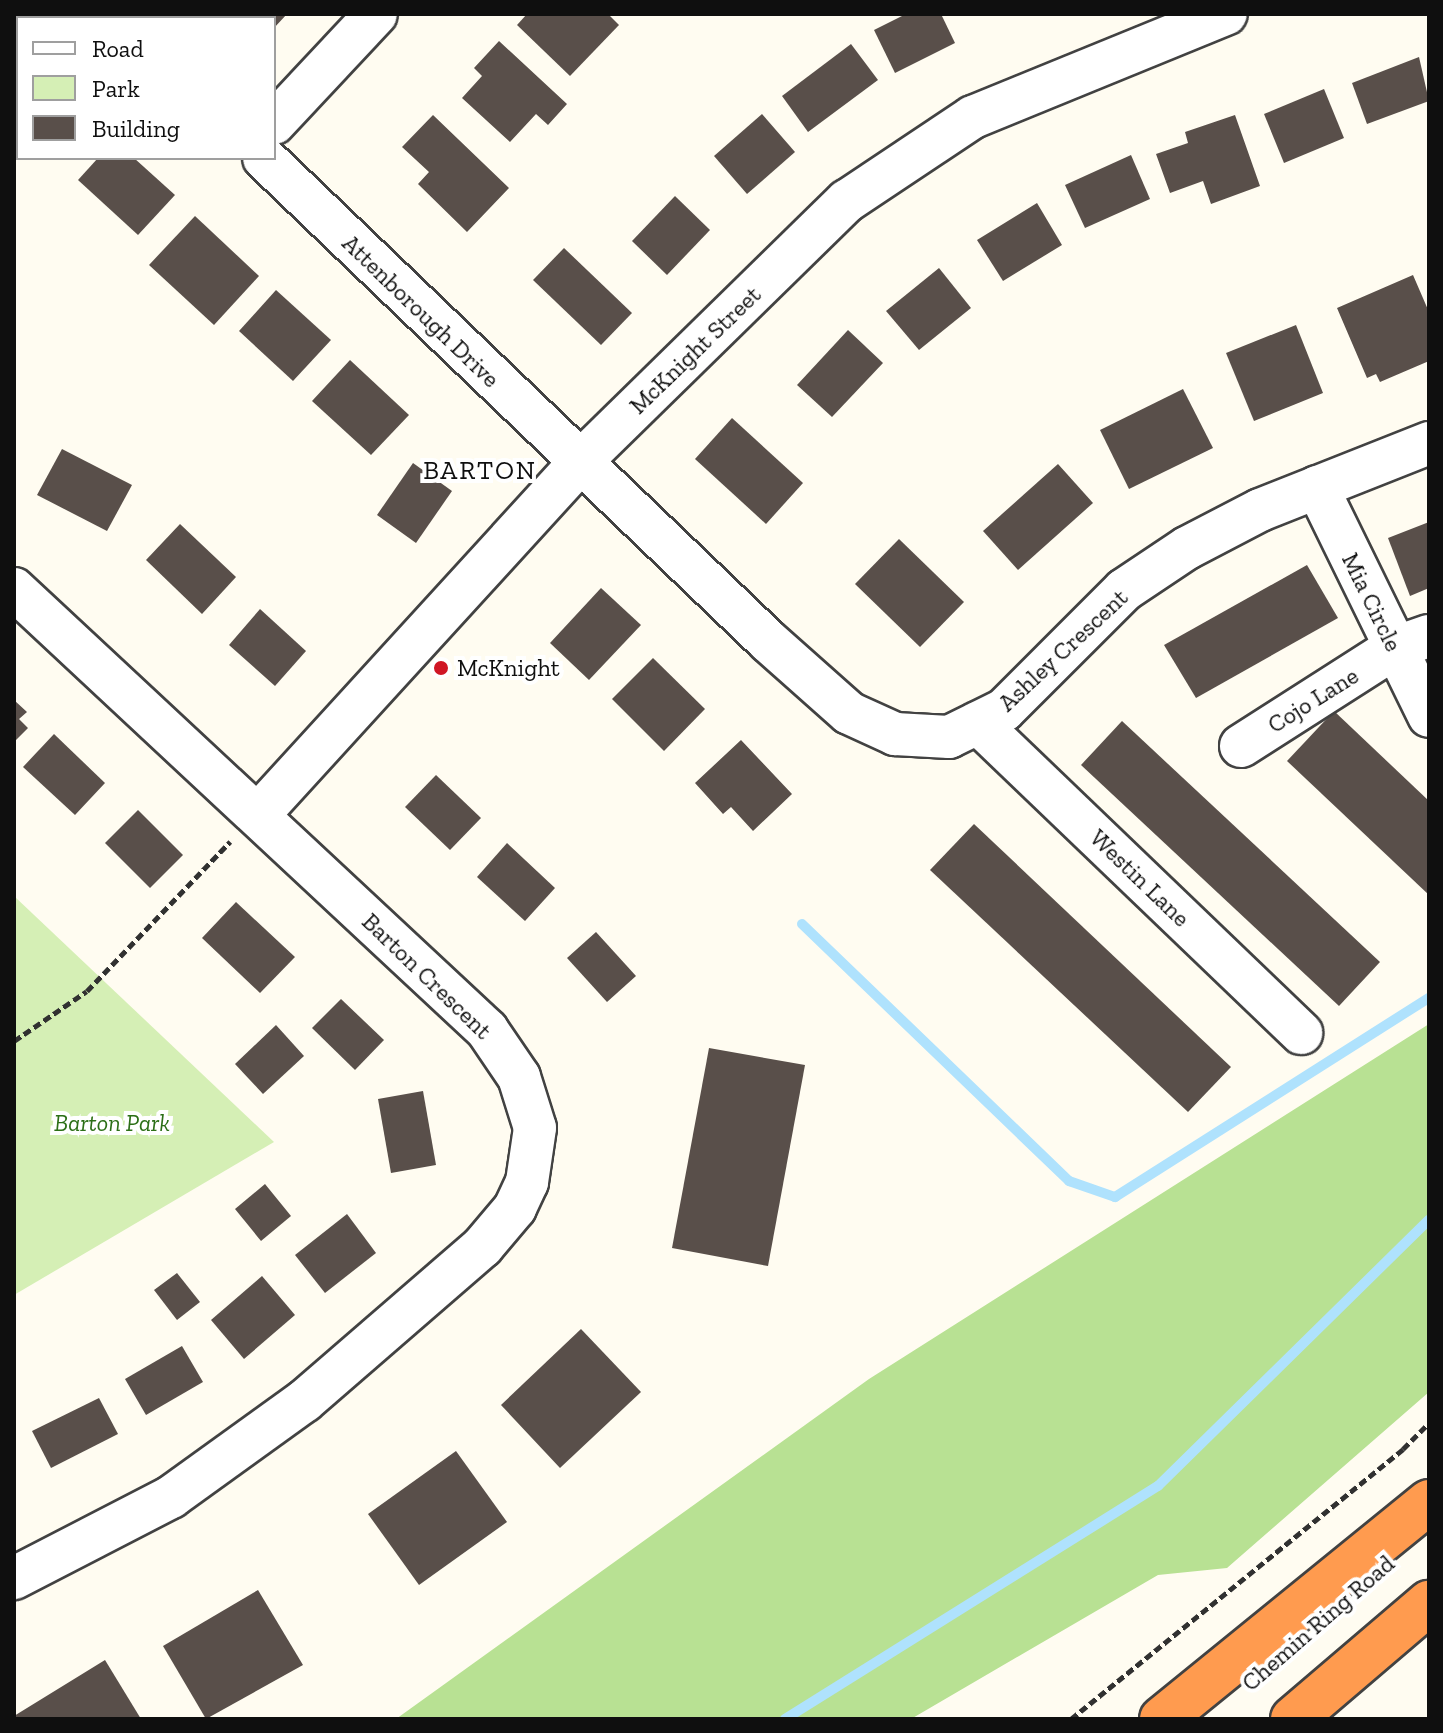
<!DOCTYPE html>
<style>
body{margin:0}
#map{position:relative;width:1443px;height:1733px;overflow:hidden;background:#fffcf1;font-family:"Zilla Slab",serif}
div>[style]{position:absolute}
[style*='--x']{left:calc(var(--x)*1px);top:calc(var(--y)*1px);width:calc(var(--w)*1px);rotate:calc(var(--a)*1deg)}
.green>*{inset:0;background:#d5efb5}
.forest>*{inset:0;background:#b8e193}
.stream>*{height:10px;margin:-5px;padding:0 5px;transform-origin:5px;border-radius:5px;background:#afe2fd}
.building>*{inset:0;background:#594f4a}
.path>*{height:5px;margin-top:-2.5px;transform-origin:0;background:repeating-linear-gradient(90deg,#313131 0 8px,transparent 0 12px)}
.roads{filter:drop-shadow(2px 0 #424242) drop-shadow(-2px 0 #424242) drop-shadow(0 2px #424242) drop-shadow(0 -2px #424242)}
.street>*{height:42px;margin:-21px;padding:0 21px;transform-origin:21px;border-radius:21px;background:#fff}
.highway>*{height:44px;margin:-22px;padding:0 22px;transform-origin:22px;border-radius:22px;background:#ff9b4f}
.dots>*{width:22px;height:22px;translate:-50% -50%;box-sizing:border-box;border:4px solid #fff;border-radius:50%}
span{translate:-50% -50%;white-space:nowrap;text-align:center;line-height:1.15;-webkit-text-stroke:8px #fff;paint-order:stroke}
.street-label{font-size:24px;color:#0f0f0f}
.poi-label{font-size:24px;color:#0f0f0f}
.left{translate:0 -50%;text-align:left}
.park-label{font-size:24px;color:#2c6f17;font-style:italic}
.neighbourhood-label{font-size:26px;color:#0f0f0f;letter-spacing:2px}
.frame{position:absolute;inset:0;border:16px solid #0f0f0f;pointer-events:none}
.legend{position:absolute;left:16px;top:16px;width:260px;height:144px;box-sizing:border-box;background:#fff;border:2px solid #9f9f9f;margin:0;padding:10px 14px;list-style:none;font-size:24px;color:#0f0f0f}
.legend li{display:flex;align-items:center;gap:16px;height:40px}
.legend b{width:40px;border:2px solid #9f9f9f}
</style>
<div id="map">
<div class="green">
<div style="clip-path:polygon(14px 896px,274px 1142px,14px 1295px)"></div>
</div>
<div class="forest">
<div style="clip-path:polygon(1429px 1024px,1429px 1392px,1227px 1568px,1158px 1575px,911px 1719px,396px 1719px,869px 1379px)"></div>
</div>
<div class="stream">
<div style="--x:802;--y:924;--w:371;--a:43.9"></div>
<div style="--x:1069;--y:1181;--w:49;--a:19.2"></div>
<div style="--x:1115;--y:1197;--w:372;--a:-32.4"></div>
<div style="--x:785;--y:1719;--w:440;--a:-32"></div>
<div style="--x:1158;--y:1486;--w:380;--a:-44.5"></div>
</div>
<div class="building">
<div style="clip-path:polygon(231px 14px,287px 14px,274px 28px,274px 18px)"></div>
<div style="clip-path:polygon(527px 14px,608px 14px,619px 25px,570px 76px,517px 25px)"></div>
<div style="clip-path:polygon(906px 14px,941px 14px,955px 43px,895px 73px,874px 30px)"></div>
<div style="clip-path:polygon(499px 41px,567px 104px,548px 125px,536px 114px,510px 142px,462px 98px,482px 76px,474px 68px)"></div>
<div style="clip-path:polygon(851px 44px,878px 80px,808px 132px,782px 96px)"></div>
<div style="clip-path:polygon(1419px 57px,1429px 101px,1367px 124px,1352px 83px)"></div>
<div style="clip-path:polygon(1324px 89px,1344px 138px,1284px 163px,1264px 114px)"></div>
<div style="clip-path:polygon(762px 114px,795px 152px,747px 194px,714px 156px)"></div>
<div style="clip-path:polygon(433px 115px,509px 188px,467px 232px,418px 184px,429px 172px,402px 147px)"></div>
<div style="clip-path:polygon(1235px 115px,1260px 186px,1211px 204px,1203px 181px,1170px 193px,1156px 154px,1188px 143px,1185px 132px)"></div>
<div style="clip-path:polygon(1131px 155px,1150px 199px,1085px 228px,1065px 185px)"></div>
<div style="clip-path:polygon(98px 158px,134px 158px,175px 195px,138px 235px,78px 180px)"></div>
<div style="clip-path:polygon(675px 196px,710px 230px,667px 275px,632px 241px)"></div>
<div style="clip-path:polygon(1037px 203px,1062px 245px,1003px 281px,977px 240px)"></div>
<div style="clip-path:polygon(195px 216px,259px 276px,214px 325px,149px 265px)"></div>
<div style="clip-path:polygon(564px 248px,632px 313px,601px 345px,533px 280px)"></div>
<div style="clip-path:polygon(939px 268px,971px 308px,919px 350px,886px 311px)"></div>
<div style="clip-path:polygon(1413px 275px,1429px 312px,1429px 361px,1380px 382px,1376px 374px,1367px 378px,1337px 308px)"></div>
<div style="clip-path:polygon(276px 290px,331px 340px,293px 381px,239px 331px)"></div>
<div style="clip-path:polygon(1296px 325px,1323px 393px,1254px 421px,1226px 353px)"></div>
<div style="clip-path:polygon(848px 330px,883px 363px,832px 417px,797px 385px)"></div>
<div style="clip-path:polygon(350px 360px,409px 415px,371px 455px,312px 401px)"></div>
<div style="clip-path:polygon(1183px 389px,1213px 448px,1129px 489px,1100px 430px)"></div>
<div style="clip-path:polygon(732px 418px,803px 483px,766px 524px,695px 459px)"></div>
<div style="clip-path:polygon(62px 449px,132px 485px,107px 531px,37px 495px)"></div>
<div style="clip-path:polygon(413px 463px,452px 491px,416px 543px,377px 515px)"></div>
<div style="clip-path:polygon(1058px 464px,1093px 503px,1018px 570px,983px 531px)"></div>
<div style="clip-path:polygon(1429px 522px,1429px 588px,1410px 596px,1388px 538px)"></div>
<div style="clip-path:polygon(180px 524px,236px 577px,202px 614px,146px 560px)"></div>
<div style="clip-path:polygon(899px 539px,964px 602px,920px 647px,855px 584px)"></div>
<div style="clip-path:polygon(1307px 565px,1338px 618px,1196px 698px,1164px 645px)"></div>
<div style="clip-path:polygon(601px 588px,641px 625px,589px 680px,550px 643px)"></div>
<div style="clip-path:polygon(260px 609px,306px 651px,275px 686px,229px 645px)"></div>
<div style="clip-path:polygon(653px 658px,705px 709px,664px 751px,612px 699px)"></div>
<div style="clip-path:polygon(14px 700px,27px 712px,19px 719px,28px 728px,14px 742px)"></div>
<div style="clip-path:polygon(1334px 711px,1429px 801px,1429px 895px,1287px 761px)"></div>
<div style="clip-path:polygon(1122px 721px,1380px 962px,1339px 1006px,1081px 765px)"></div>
<div style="clip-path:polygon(54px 734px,105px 783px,75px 815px,23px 767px)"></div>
<div style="clip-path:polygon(741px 740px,792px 794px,753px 831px,731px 807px,723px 814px,695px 783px)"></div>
<div style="clip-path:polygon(436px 775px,481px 818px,450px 850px,405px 807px)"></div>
<div style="clip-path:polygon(138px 810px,183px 855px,150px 888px,105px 843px)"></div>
<div style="clip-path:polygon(974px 824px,1231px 1067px,1188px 1112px,930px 870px)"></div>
<div style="clip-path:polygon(507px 843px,555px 888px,525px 921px,477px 877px)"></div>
<div style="clip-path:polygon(236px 902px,295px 957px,260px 993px,202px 938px)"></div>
<div style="clip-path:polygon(596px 932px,636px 976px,607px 1002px,567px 958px)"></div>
<div style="clip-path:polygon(341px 999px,384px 1040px,355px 1070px,312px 1028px)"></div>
<div style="clip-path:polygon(276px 1025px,304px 1056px,263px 1094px,235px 1064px)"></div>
<div style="clip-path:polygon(709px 1048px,805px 1065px,768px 1266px,672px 1248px)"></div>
<div style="clip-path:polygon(423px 1091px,436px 1165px,391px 1173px,378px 1099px)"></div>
<div style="clip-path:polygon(265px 1184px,291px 1216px,261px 1241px,235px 1209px)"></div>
<div style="clip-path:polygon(347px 1214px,376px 1253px,325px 1293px,295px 1255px)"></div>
<div style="clip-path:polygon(177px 1273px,200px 1302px,177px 1320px,154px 1290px)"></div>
<div style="clip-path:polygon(262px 1276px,295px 1315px,244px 1359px,211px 1320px)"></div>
<div style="clip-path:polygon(581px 1329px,641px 1392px,560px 1468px,501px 1405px)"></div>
<div style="clip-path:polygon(182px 1346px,203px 1382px,146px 1415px,125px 1379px)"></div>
<div style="clip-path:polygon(99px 1398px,118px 1434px,51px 1468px,32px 1431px)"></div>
<div style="clip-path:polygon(456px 1451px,507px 1522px,419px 1585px,368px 1514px)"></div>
<div style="clip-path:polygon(258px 1590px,303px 1665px,206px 1719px,163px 1646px)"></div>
<div style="clip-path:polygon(105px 1660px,141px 1719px,14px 1719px,14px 1716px)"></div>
</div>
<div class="path">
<div style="--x:14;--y:1041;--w:88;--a:-34.4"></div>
<div style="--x:87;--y:991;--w:207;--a:-46.2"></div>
<div style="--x:1071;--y:1719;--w:428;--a:-39.1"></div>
<div style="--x:1403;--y:1449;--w:37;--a:-45"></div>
</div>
<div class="roads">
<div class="street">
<div style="--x:116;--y:14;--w:6;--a:45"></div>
<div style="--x:274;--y:123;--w:149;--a:-46.9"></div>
<div style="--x:264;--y:158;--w:698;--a:43.78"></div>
<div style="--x:768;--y:641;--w:108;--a:41.6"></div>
<div style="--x:849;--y:713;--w:51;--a:24.5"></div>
<div style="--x:895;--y:734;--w:54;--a:3.2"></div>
<div style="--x:949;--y:737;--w:61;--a:-26.1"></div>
<div style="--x:1004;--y:710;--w:170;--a:-45"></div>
<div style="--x:1124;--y:590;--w:76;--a:-33.7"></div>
<div style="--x:1187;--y:548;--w:82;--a:-27.5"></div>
<div style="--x:1260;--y:510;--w:182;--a:-21.6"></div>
<div style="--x:1317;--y:487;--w:255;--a:63.9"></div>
<div style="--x:14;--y:589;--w:647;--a:42.99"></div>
<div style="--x:487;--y:1030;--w:57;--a:55.8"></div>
<div style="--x:519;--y:1077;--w:53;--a:72.6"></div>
<div style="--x:535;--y:1128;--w:55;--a:98.4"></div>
<div style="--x:527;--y:1182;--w:29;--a:115"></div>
<div style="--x:515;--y:1208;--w:51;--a:130.2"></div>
<div style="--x:482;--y:1247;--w:235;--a:139.1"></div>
<div style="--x:304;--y:1401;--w:164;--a:144.2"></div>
<div style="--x:171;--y:1497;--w:177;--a:152.7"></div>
<div style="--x:978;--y:723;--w:448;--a:43.8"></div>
<div style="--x:1241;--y:746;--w:182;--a:-32.6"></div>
<div style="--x:1394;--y:648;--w:37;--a:-19"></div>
<div style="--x:258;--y:815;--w:475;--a:-47.6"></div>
<div style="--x:578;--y:464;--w:376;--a:-44.4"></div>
<div style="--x:847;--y:201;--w:151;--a:-33.7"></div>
<div style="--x:973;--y:117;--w:273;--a:-22.2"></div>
</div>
<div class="highway">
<div style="--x:1162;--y:1719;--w:344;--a:-39.1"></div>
<div style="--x:1293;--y:1719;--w:179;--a:-40.5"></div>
</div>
</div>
<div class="dots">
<div style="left:441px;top:668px;background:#d01624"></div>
</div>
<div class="street-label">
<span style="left:421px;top:311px;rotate:44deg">Attenborough Drive</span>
<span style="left:695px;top:350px;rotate:-44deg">McKnight Street</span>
<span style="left:1372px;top:602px;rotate:64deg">Mia Circle</span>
<span style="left:1063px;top:650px;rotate:-43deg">Ashley Crescent</span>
<span style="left:1313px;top:700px;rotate:-32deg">Cojo Lane</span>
<span style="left:1140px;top:878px;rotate:44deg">Westin Lane</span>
<span style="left:427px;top:976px;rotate:44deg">Barton Crescent</span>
<span style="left:1318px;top:1623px;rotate:-41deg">Chemin Ring Road</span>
</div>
<div class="poi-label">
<span class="left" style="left:457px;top:668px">McKnight</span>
</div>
<div class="park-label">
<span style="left:112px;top:1123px">Barton Park</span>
</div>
<div class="neighbourhood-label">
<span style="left:480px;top:471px">BARTON</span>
</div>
<div class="frame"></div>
<ul class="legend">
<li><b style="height:10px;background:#fff"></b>Road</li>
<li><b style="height:22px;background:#d5efb5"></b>Park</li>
<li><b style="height:22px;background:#594f4a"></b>Building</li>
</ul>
</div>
